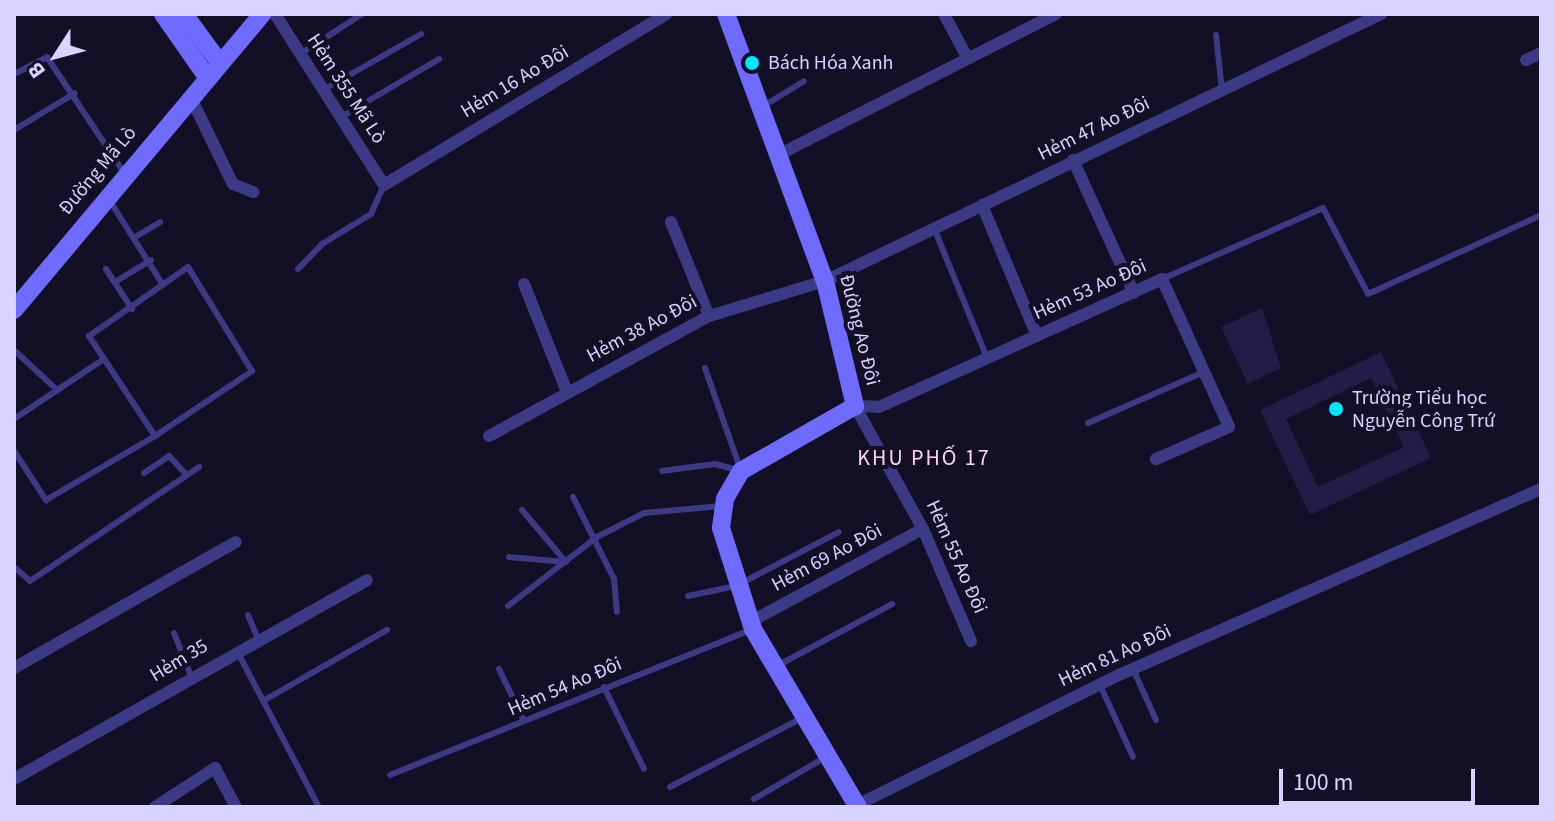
<!DOCTYPE html>
<meta charset="utf-8">
<style>
body{margin:0}
#map{position:relative;width:1555px;height:821px;overflow:hidden;background:#130f26;font-family:"Source Sans 3",sans-serif}
div>[style]{position:absolute}
[style*='--x']{left:calc(var(--x)*1px);top:calc(var(--y)*1px);width:calc(var(--w)*1px);rotate:calc(var(--a)*1deg)}
.building>*{inset:0;background:#241b47}
.lane>*{height:6px;margin:-3px;padding:0 3px;transform-origin:3px;border-radius:3px;background:#3d3a85}
.street>*{height:12px;margin:-6px;padding:0 6px;transform-origin:6px;border-radius:6px;background:#3d3a85}
.secondary>*{height:18px;margin:-9px;padding:0 9px;transform-origin:9px;border-radius:9px;background:#6f6bff}
.dots>*{width:22px;height:22px;translate:-50% -50%;box-sizing:border-box;border:4px solid #130f26;border-radius:50%}
span{translate:-50% -50%;white-space:nowrap;text-align:center;line-height:1.15;-webkit-text-stroke:8px #130f26;paint-order:stroke}
.poi-label{font-size:20px;color:#d9d4ff}
.left{translate:0 -50%;text-align:left}
.street-label{font-size:20px;color:#d9d4ff}
.neighbourhood-label{font-size:22px;color:#ffd6f0;letter-spacing:2px}
.frame{position:absolute;inset:0;border:16px solid #d9d4ff;pointer-events:none}
.north{position:absolute;left:16px;top:16px;width:80px;height:80px;-webkit-text-stroke:6px #130f26;paint-order:stroke;rotate:234deg;font-size:22px;font-weight:700;line-height:32px;text-align:center;color:#d9d4ff}
.north::after{content:'';display:block;margin:auto;width:28px;height:36px;background:#d9d4ff;clip-path:polygon(50% 0,100% 100%,50% 72%,0 100%)}
.scale{position:absolute;left:1279px;top:769px;width:196px;height:36px;box-sizing:border-box;border:4px solid #d9d4ff;border-top:0;padding-left:10px;font-size:24px;line-height:28px;white-space:nowrap;color:#d9d4ff;-webkit-text-stroke:6px #130f26;paint-order:stroke}
</style>
<div id="map">
<div class="building">
<div style="clip-path:polygon(1262px 308px,1281px 368px,1248px 384px,1221px 327px)"></div>
<div style="clip-path:polygon(evenodd,1381px 352px,1431px 458px,1310px 515px,1260px 410px,1381px 352px,1371px 378px,1404px 447px,1318px 487px,1286px 419px,1371px 378px)"></div>
</div>
<div class="lane">
<div style="--x:1216;--y:35;--w:55;--a:83.8"></div>
<div style="--x:300;--y:54;--w:74;--a:-32.8"></div>
<div style="--x:14;--y:74;--w:37;--a:-27"></div>
<div style="--x:47;--y:57;--w:139;--a:56.4"></div>
<div style="--x:323;--y:90;--w:113;--a:-29.7"></div>
<div style="--x:762;--y:107;--w:49;--a:-31.8"></div>
<div style="--x:341;--y:117;--w:114;--a:-30.6"></div>
<div style="--x:14;--y:130;--w:71;--a:-31.2"></div>
<div style="--x:110;--y:201;--w:99;--a:57.8"></div>
<div style="--x:934;--y:228;--w:140;--a:67.8"></div>
<div style="--x:137;--y:236;--w:27;--a:-31"></div>
<div style="--x:106;--y:269;--w:48;--a:57"></div>
<div style="--x:298;--y:269;--w:35;--a:-46"></div>
<div style="--x:322;--y:244;--w:57;--a:-31.5"></div>
<div style="--x:371;--y:214;--w:32;--a:-66"></div>
<div style="--x:1162;--y:279;--w:176;--a:-23.8"></div>
<div style="--x:1323;--y:208;--w:97;--a:62.4"></div>
<div style="--x:1368;--y:294;--w:190;--a:-24.5"></div>
<div style="--x:115;--y:282;--w:42;--a:-31.4"></div>
<div style="--x:14;--y:350;--w:59;--a:42.9"></div>
<div style="--x:14;--y:419;--w:105;--a:-33.7"></div>
<div style="--x:1088;--y:423;--w:129;--a:-23.8"></div>
<div style="--x:14;--y:451;--w:59;--a:56.9"></div>
<div style="--x:46;--y:500;--w:126;--a:-30.4"></div>
<div style="--x:155;--y:436;--w:117;--a:-33.8"></div>
<div style="--x:252;--y:371;--w:122;--a:-121.6"></div>
<div style="--x:188;--y:267;--w:121;--a:145.1"></div>
<div style="--x:89;--y:336;--w:120;--a:56.6"></div>
<div style="--x:662;--y:471;--w:53;--a:-7.5"></div>
<div style="--x:715;--y:464;--w:27;--a:15"></div>
<div style="--x:741;--y:471;--w:109;--a:-109.3"></div>
<div style="--x:144;--y:473;--w:30;--a:-34"></div>
<div style="--x:169;--y:456;--w:25;--a:47"></div>
<div style="--x:573;--y:497;--w:92;--a:63.4"></div>
<div style="--x:614;--y:579;--w:33;--a:85"></div>
<div style="--x:522;--y:510;--w:68;--a:49.8"></div>
<div style="--x:509;--y:557;--w:57;--a:5"></div>
<div style="--x:14;--y:567;--w:21;--a:41"></div>
<div style="--x:30;--y:581;--w:204;--a:-34"></div>
<div style="--x:688;--y:596;--w:49;--a:-11.8"></div>
<div style="--x:736;--y:586;--w:116;--a:-27.7"></div>
<div style="--x:508;--y:606;--w:113;--a:-37.8"></div>
<div style="--x:597;--y:537;--w:53;--a:-27.1"></div>
<div style="--x:644;--y:513;--w:77;--a:-5.2"></div>
<div style="--x:248;--y:615;--w:25;--a:67"></div>
<div style="--x:174;--y:633;--w:46;--a:68.4"></div>
<div style="--x:237;--y:651;--w:176;--a:62.3"></div>
<div style="--x:777;--y:666;--w:131;--a:-28.3"></div>
<div style="--x:499;--y:669;--w:58;--a:64.3"></div>
<div style="--x:1133;--y:669;--w:56;--a:65.7"></div>
<div style="--x:1100;--y:685;--w:79;--a:65.4"></div>
<div style="--x:604;--y:687;--w:91;--a:64"></div>
<div style="--x:263;--y:701;--w:143;--a:-29.8"></div>
<div style="--x:390;--y:775;--w:387;--a:-21.9"></div>
<div style="--x:670;--y:787;--w:149;--a:-27.6"></div>
<div style="--x:754;--y:799;--w:83;--a:-30.3"></div>
</div>
<div class="street">
<div style="--x:275;--y:14;--w:203;--a:57.5"></div>
<div style="--x:384;--y:185;--w:330;--a:-31.2"></div>
<div style="--x:944;--y:14;--w:49;--a:61.9"></div>
<div style="--x:1526;--y:60;--w:17;--a:-25"></div>
<div style="--x:190;--y:96;--w:98;--a:64"></div>
<div style="--x:233;--y:184;--w:22;--a:22"></div>
<div style="--x:782;--y:153;--w:307;--a:-26.9"></div>
<div style="--x:1073;--y:160;--w:146;--a:65.4"></div>
<div style="--x:982;--y:205;--w:142;--a:67.2"></div>
<div style="--x:671;--y:222;--w:101;--a:68"></div>
<div style="--x:524;--y:284;--w:116;--a:68.3"></div>
<div style="--x:855;--y:406;--w:24;--a:2"></div>
<div style="--x:879;--y:407;--w:311;--a:-24.3"></div>
<div style="--x:1162;--y:279;--w:162;--a:65.6"></div>
<div style="--x:1229;--y:427;--w:80;--a:156.3"></div>
<div style="--x:855;--y:406;--w:141;--a:61.1"></div>
<div style="--x:923;--y:529;--w:122;--a:66.8"></div>
<div style="--x:489;--y:436;--w:251;--a:-28.6"></div>
<div style="--x:709;--y:316;--w:121;--a:-16.8"></div>
<div style="--x:825;--y:281;--w:617;--a:-25.65"></div>
<div style="--x:750;--y:622;--w:196;--a:-28.3"></div>
<div style="--x:14;--y:668;--w:255;--a:-29.6"></div>
<div style="--x:14;--y:779;--w:405;--a:-29.4"></div>
<div style="--x:155;--y:807;--w:72;--a:-33"></div>
<div style="--x:215;--y:768;--w:44;--a:61.7"></div>
<div style="--x:853;--y:807;--w:297;--a:-26.4"></div>
<div style="--x:1119;--y:675;--w:461;--a:-23.8"></div>
</div>
<div class="secondary">
<div style="--x:163;--y:14;--w:77;--a:55.1"></div>
<div style="--x:184;--y:14;--w:59;--a:53.9"></div>
<div style="--x:726;--y:14;--w:285;--a:69.7"></div>
<div style="--x:825;--y:281;--w:129;--a:76.5"></div>
<div style="--x:855;--y:406;--w:131;--a:150.3"></div>
<div style="--x:741;--y:471;--w:32;--a:120"></div>
<div style="--x:725;--y:499;--w:29;--a:98"></div>
<div style="--x:721;--y:528;--w:106;--a:72.4"></div>
<div style="--x:753;--y:629;--w:207;--a:59.5"></div>
<div style="--x:14;--y:310;--w:386;--a:-50"></div>
</div>
<div class="dots">
<div style="left:752px;top:63px;background:#00e5ff"></div>
<div style="left:1336px;top:409px;background:#00e5ff"></div>
</div>
<div class="poi-label">
<span class="left" style="left:768px;top:63px">Bách Hóa Xanh</span>
<span class="left" style="left:1352px;top:410px">Trường Tiểu học<br>Nguyễn Công Trứ</span>
</div>
<div class="street-label">
<span style="left:515px;top:82px;rotate:-31deg">Hẻm 16 Ao Đôi</span>
<span style="left:346px;top:89px;rotate:57deg">Hẻm 355 Mã Lò</span>
<span style="left:1094px;top:129px;rotate:-26deg">Hẻm 47 Ao Đôi</span>
<span style="left:98px;top:171px;rotate:-50deg">Đường Mã Lò</span>
<span style="left:1090px;top:290px;rotate:-24deg">Hẻm 53 Ao Đôi</span>
<span style="left:642px;top:329px;rotate:-28deg">Hẻm 38 Ao Đôi</span>
<span style="left:859px;top:330px;rotate:76deg">Đường Ao Đôi</span>
<span style="left:956px;top:557px;rotate:66deg">Hẻm 55 Ao Đôi</span>
<span style="left:827px;top:558px;rotate:-28deg">Hẻm 69 Ao Đôi</span>
<span style="left:1115px;top:656px;rotate:-25deg">Hẻm 81 Ao Đôi</span>
<span style="left:179px;top:661px;rotate:-31deg">Hẻm 35</span>
<span style="left:565px;top:687px;rotate:-23deg">Hẻm 54 Ao Đôi</span>
</div>
<div class="neighbourhood-label">
<span style="left:924px;top:459px">KHU PHỐ 17</span>
</div>
<div class="frame"></div>
<div class="north">B</div>
<div class="scale">100 m</div>
</div>
